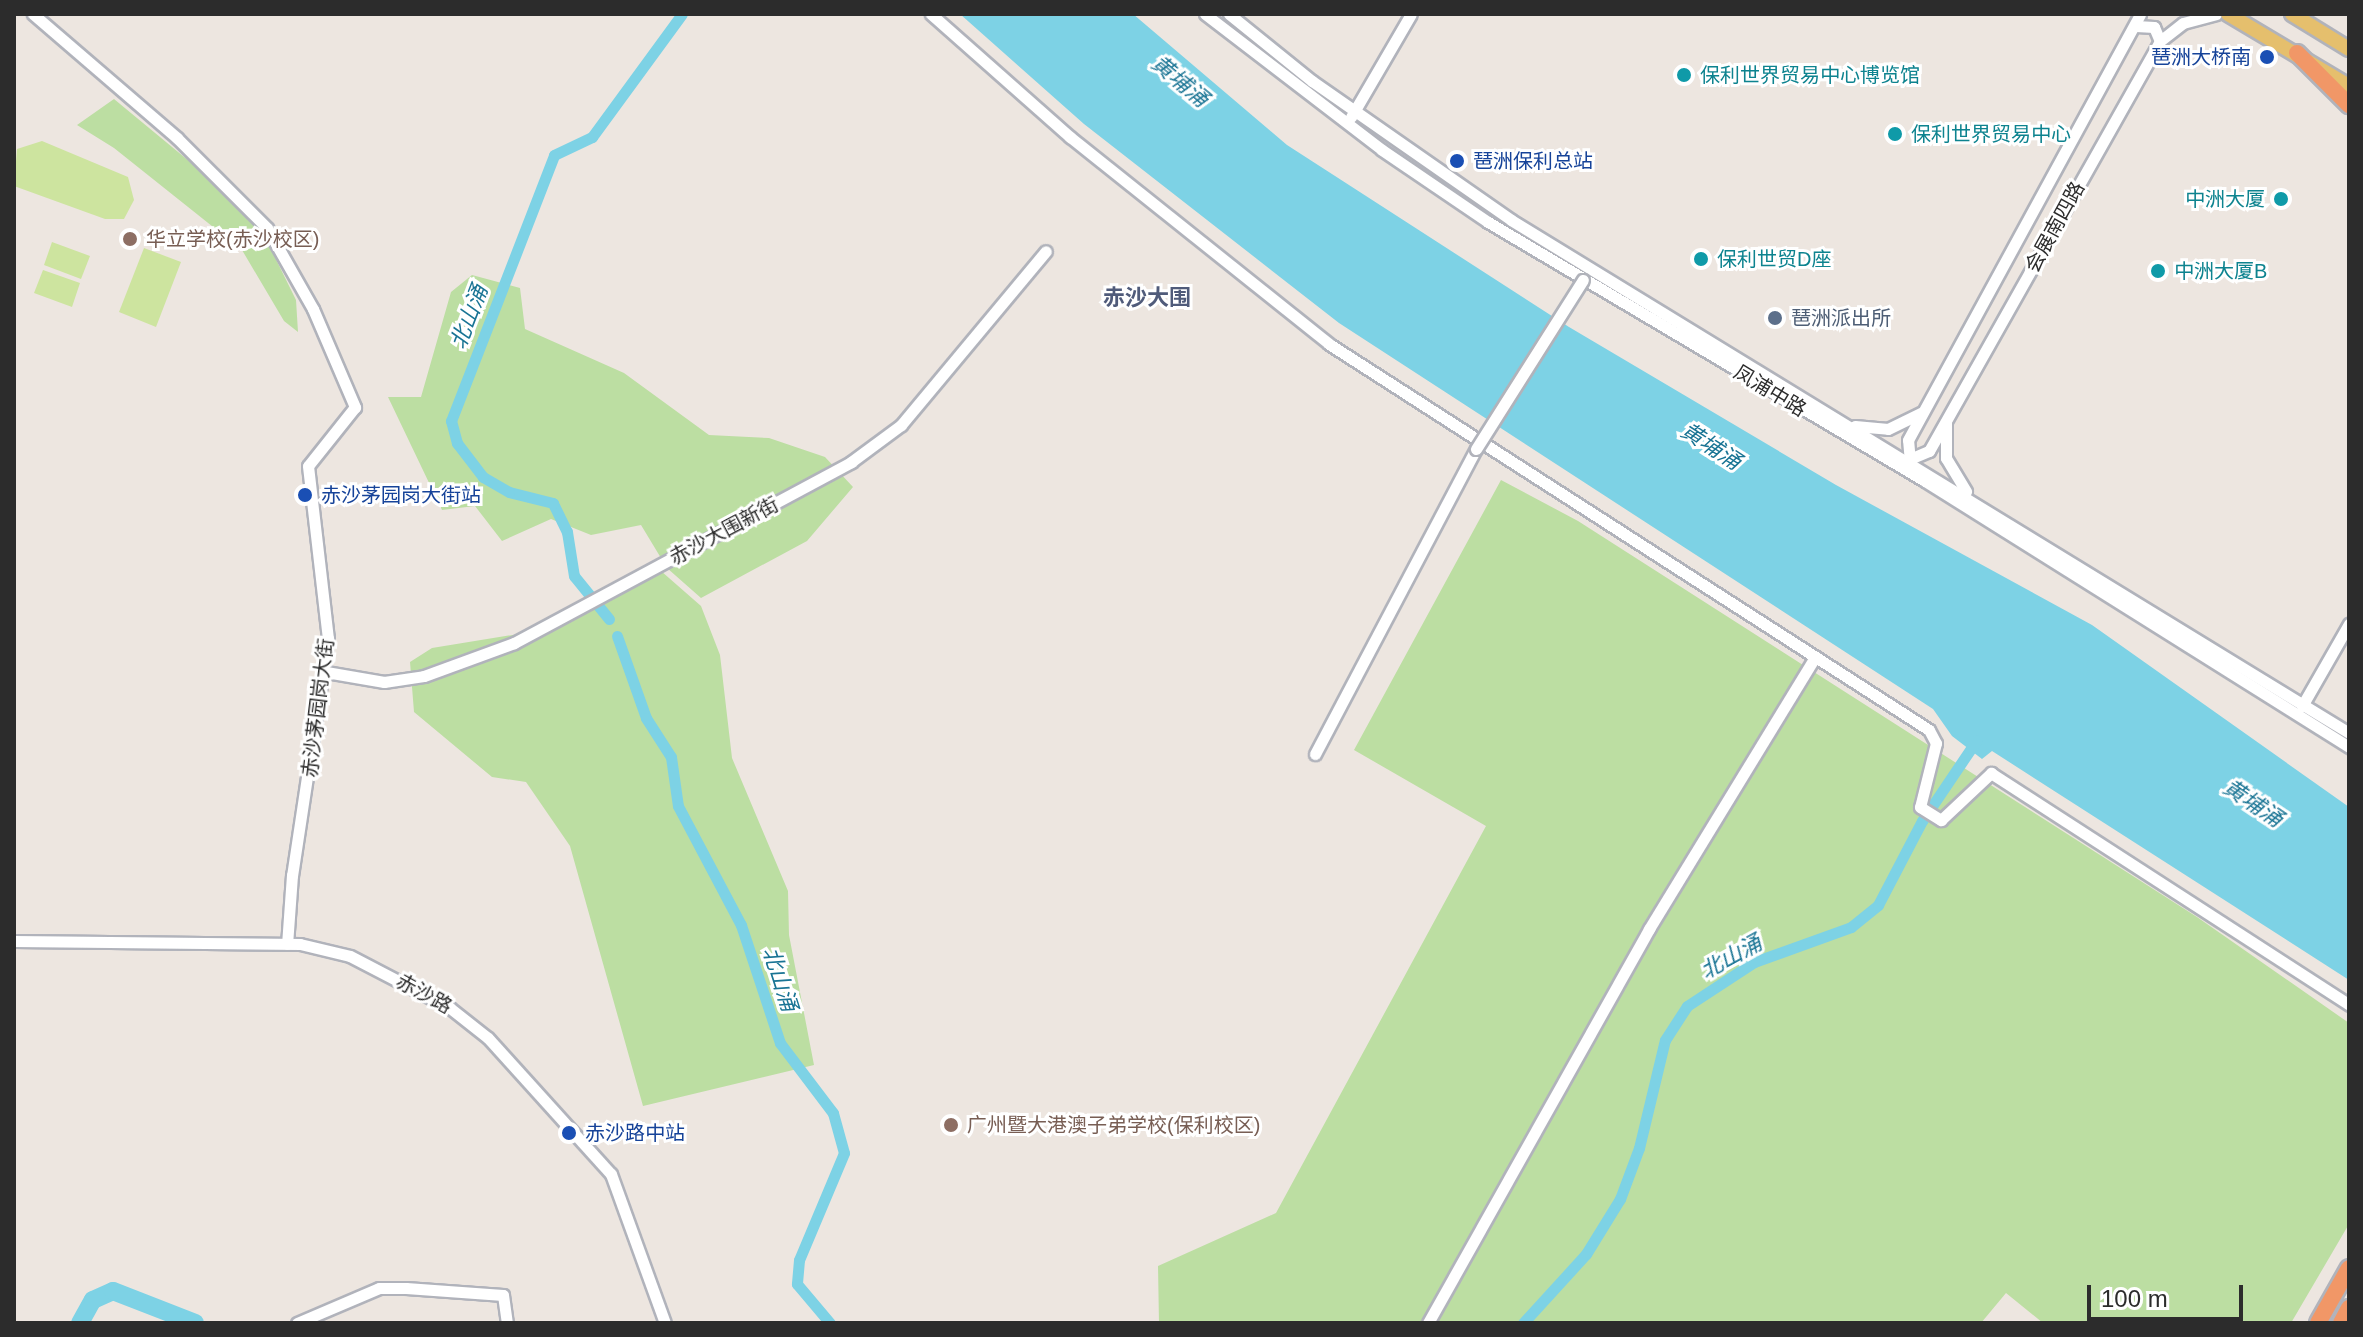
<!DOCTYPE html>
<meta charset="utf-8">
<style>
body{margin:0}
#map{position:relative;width:2363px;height:1337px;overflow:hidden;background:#ede6e0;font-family:Helvetica,"Noto Sans SC",sans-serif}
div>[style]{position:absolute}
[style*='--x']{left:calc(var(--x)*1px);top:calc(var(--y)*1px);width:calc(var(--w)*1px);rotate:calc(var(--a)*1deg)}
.green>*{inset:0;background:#bcdea2}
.pitch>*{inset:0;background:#cde49f}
.water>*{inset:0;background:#7dd2e5}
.canal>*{height:11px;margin:-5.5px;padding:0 5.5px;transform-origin:5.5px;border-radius:5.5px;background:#7dd2e5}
.river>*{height:18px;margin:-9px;padding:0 9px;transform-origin:9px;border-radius:9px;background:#7dd2e5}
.roads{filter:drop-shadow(2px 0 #b1b3bb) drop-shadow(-2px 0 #b1b3bb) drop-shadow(0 2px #b1b3bb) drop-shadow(0 -2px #b1b3bb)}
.minor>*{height:11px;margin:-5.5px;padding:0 5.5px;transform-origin:5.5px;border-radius:5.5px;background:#fff}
.major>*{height:14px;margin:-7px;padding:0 7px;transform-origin:7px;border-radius:7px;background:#e5bf6d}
.highway>*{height:16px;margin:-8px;padding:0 8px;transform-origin:8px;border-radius:8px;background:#f19767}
.bridges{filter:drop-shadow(2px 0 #b1b3bb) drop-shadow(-2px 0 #b1b3bb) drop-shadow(0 2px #b1b3bb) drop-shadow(0 -2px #b1b3bb)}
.minor-bridge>*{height:11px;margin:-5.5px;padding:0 5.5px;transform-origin:5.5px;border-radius:5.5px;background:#fff}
.dots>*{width:22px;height:22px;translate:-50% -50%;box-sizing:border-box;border:4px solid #fff;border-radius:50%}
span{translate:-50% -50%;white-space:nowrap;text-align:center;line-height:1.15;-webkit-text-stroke:6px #fff;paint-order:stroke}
.transit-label{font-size:20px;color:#164399}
.right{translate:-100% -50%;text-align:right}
.left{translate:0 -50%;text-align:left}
.culture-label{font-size:20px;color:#0d838f}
.street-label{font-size:20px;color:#2c2c2c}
.education-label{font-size:20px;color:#785e54}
.service-label{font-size:20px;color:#4e5e75}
.water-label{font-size:22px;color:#197494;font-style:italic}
.neighbourhood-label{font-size:22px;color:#505b7a;font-weight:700}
.frame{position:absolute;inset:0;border:16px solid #2c2c2c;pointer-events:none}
.scale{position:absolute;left:2087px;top:1285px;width:156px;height:36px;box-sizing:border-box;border:4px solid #2c2c2c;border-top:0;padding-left:10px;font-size:24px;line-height:28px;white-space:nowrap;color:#2c2c2c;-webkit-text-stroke:6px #fff;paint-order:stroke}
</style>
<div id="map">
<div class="green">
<div style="clip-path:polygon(114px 99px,195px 166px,262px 231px,296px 300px,298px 332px,284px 321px,242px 250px,114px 148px,77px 125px)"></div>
<div style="clip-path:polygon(472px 275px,520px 288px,525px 329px,624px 373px,709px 435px,769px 438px,825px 457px,853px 487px,807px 541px,701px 598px,667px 568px,641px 525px,591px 535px,551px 519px,502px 541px,475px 506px,442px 510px,388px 397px,421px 397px,451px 292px)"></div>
<div style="clip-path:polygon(1501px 480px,1578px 521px,2197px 917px,2349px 1023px,2349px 1224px,2291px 1323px,2043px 1323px,2006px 1293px,1981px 1323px,1159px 1323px,1158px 1266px,1276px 1213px,1486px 826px,1354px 750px)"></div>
<div style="clip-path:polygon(661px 571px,701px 606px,720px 655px,732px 758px,788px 891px,789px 935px,814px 1065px,643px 1106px,570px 846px,526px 782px,492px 777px,414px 712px,410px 662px,432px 648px,549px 629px)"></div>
</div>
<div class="pitch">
<div style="clip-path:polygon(42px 141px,128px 177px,134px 200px,124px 219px,105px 219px,14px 186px,17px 149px)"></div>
<div style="clip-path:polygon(52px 242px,90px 256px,81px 279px,44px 265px)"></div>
<div style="clip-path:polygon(144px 248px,181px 262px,156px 327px,119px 312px)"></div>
<div style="clip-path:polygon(43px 270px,80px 283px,72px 307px,34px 293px)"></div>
</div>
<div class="water">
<div style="clip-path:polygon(960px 14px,1133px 14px,1287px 145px,1569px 327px,1836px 485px,2092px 625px,2349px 807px,2349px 980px,1992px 751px,1982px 759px,1952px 736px,1933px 709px,1339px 323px,1084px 124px)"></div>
</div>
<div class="canal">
<div style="--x:609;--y:619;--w:55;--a:-129.1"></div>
<div style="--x:574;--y:576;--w:45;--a:-99"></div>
<div style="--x:567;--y:532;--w:32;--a:-116"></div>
<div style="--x:553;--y:503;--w:45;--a:-166"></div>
<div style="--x:509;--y:492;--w:30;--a:-150"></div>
<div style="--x:483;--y:477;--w:43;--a:-127.4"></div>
<div style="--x:457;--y:443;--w:23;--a:-105"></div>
<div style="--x:451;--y:421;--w:285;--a:-68.8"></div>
<div style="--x:554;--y:155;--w:42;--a:-25.3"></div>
<div style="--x:592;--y:137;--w:152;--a:-53.8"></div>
<div style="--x:617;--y:636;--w:87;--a:70.5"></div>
<div style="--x:646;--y:718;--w:46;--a:57.3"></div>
<div style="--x:671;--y:757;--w:49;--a:81.9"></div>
<div style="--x:678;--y:806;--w:135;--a:62.1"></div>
<div style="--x:741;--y:925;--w:124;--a:71.7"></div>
<div style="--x:780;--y:1043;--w:88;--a:52.9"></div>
<div style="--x:833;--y:1113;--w:41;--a:74.6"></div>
<div style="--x:844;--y:1153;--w:116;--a:112.8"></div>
<div style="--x:799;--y:1260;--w:24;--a:95"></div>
<div style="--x:797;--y:1284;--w:51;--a:49.8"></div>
<div style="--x:1523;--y:1323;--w:93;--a:-47.6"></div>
<div style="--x:1586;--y:1254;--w:65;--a:-58.3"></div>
<div style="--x:1620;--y:1199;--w:54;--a:-69.6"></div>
<div style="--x:1639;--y:1148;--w:111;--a:-76.5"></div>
<div style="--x:1665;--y:1040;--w:40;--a:-57.1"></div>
<div style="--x:1687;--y:1006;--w:80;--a:-33.3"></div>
<div style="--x:1754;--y:962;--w:103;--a:-19.8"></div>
<div style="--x:1851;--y:927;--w:35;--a:-39"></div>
<div style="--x:1878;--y:905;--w:95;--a:-62.4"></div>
<div style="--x:1922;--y:821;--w:97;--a:-56"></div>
</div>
<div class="river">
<div style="--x:80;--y:1323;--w:26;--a:-61"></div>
<div style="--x:93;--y:1300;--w:22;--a:-24"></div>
<div style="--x:113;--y:1291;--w:88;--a:21.3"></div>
</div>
<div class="roads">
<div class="minor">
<div style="--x:33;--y:14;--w:190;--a:40.7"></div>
<div style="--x:177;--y:138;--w:127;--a:45"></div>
<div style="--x:267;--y:228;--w:93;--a:60.4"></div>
<div style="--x:313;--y:309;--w:107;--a:66.8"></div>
<div style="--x:355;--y:407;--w:75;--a:128.5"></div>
<div style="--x:308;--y:466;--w:173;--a:83.4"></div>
<div style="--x:328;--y:638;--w:240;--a:98.6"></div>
<div style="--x:292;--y:875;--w:69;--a:94.1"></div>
<div style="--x:931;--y:14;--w:186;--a:41.5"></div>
<div style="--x:1070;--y:137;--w:332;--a:38.6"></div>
<div style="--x:1329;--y:344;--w:713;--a:32.75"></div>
<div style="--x:1929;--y:730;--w:15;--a:62"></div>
<div style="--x:1936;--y:743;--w:66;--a:104"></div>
<div style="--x:1920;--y:807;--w:25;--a:32"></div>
<div style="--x:1941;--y:820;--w:69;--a:-43.2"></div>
<div style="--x:1991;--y:773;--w:427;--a:32.9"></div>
<div style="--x:1205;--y:14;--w:223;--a:37.5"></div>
<div style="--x:1382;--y:150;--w:128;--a:34.2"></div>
<div style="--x:1488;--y:222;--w:508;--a:30.65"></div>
<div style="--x:1925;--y:481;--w:501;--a:32.1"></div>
<div style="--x:1229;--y:14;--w:107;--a:38.9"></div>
<div style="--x:1312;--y:81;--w:243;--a:34.9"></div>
<div style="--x:1511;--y:220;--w:983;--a:31.47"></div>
<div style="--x:2136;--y:26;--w:18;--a:3"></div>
<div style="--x:2154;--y:27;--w:15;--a:67"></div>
<div style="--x:1351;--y:117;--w:119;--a:-59.8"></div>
<div style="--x:1946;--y:422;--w:36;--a:90"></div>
<div style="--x:1946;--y:458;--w:39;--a:59"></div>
<div style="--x:1855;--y:426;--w:33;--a:5"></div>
<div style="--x:1888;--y:429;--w:37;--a:-26"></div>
<div style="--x:1905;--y:461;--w:26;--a:-23"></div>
<div style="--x:1929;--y:451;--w:471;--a:-60.6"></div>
<div style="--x:2160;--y:41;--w:29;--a:-38"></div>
<div style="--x:2183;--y:23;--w:34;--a:-15"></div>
<div style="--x:1910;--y:462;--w:22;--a:-95"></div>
<div style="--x:1908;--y:440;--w:485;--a:-61.4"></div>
<div style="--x:326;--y:672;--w:59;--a:9.8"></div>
<div style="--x:384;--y:682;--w:40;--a:-8.5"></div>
<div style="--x:424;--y:676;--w:96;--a:-20.1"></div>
<div style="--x:514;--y:643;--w:383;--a:-28.2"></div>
<div style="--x:851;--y:462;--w:62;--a:-36.5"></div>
<div style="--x:901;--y:425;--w:226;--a:-50.2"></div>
<div style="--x:2302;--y:706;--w:95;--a:-60.2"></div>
<div style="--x:1315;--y:754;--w:345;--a:-62.2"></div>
<div style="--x:14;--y:941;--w:286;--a:0.6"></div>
<div style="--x:300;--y:944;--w:51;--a:13.5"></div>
<div style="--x:350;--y:956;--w:113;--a:27.5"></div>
<div style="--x:450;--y:1008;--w:48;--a:38.3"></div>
<div style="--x:488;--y:1038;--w:183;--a:47.9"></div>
<div style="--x:611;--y:1174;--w:158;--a:70.1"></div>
<div style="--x:297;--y:1323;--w:89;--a:-23.1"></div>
<div style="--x:379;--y:1288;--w:27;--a:0"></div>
<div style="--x:406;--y:1288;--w:97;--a:4.1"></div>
<div style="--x:503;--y:1295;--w:28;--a:82"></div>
<div style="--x:1428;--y:1323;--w:452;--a:-60.7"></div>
<div style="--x:1649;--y:929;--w:319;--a:-58.6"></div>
</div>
<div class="major">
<div style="--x:2228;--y:14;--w:141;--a:30.8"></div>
<div style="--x:2292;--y:14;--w:67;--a:31.6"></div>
</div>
<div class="highway">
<div style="--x:2297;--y:53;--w:74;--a:45"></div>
<div style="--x:2318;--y:1323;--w:63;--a:-60.6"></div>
<div style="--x:2341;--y:1323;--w:17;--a:-62"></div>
</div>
</div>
<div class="bridges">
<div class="minor-bridge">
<div style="--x:1476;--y:449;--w:200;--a:-57.7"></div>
</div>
</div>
<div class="dots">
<div style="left:2267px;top:57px;background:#1a4fb4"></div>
<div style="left:1684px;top:75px;background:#0f9aa8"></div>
<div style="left:1895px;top:134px;background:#0f9aa8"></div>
<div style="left:1457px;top:161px;background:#1a4fb4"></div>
<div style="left:2281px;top:199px;background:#0f9aa8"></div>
<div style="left:130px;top:239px;background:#8d6e63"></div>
<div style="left:1701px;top:259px;background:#0f9aa8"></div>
<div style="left:2158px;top:271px;background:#0f9aa8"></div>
<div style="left:1775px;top:318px;background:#5c6f8a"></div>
<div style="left:305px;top:495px;background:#1a4fb4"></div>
<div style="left:951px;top:1125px;background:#8d6e63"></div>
<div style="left:569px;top:1133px;background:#1a4fb4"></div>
</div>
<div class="transit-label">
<span class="right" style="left:2251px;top:57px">琶洲大桥南</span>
<span class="left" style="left:1473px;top:161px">琶洲保利总站</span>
<span class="left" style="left:321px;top:495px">赤沙茅园岗大街站</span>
<span class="left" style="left:585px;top:1133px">赤沙路中站</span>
</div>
<div class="culture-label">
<span class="left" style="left:1700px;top:75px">保利世界贸易中心博览馆</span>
<span class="left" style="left:1911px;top:134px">保利世界贸易中心</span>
<span class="right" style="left:2265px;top:199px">中洲大厦</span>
<span class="left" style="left:1717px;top:259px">保利世贸D座</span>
<span class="left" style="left:2174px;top:271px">中洲大厦B</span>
</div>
<div class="street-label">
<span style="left:2055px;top:227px;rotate:-61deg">会展南四路</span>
<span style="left:1770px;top:391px;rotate:31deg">凤浦中路</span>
<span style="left:724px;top:531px;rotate:-28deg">赤沙大围新街</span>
<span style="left:318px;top:708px;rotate:-83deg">赤沙茅园岗大街</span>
<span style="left:424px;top:994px;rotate:29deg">赤沙路</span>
</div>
<div class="education-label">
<span class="left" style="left:146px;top:239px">华立学校(赤沙校区)</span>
<span class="left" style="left:967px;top:1125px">广州暨大港澳子弟学校(保利校区)</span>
</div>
<div class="service-label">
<span class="left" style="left:1791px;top:318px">琶洲派出所</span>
</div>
<div class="water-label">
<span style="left:1180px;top:81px;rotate:40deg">黄埔涌</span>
<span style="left:469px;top:317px;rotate:-69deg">北山涌</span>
<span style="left:1711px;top:446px;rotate:33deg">黄埔涌</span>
<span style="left:2253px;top:803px;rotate:34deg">黄埔涌</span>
<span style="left:1731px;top:957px;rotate:-29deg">北山涌</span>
<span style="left:780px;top:979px;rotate:72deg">北山涌</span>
</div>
<div class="neighbourhood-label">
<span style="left:1147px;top:298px">赤沙大围</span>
</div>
<div class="frame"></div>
<div class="scale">100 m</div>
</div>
